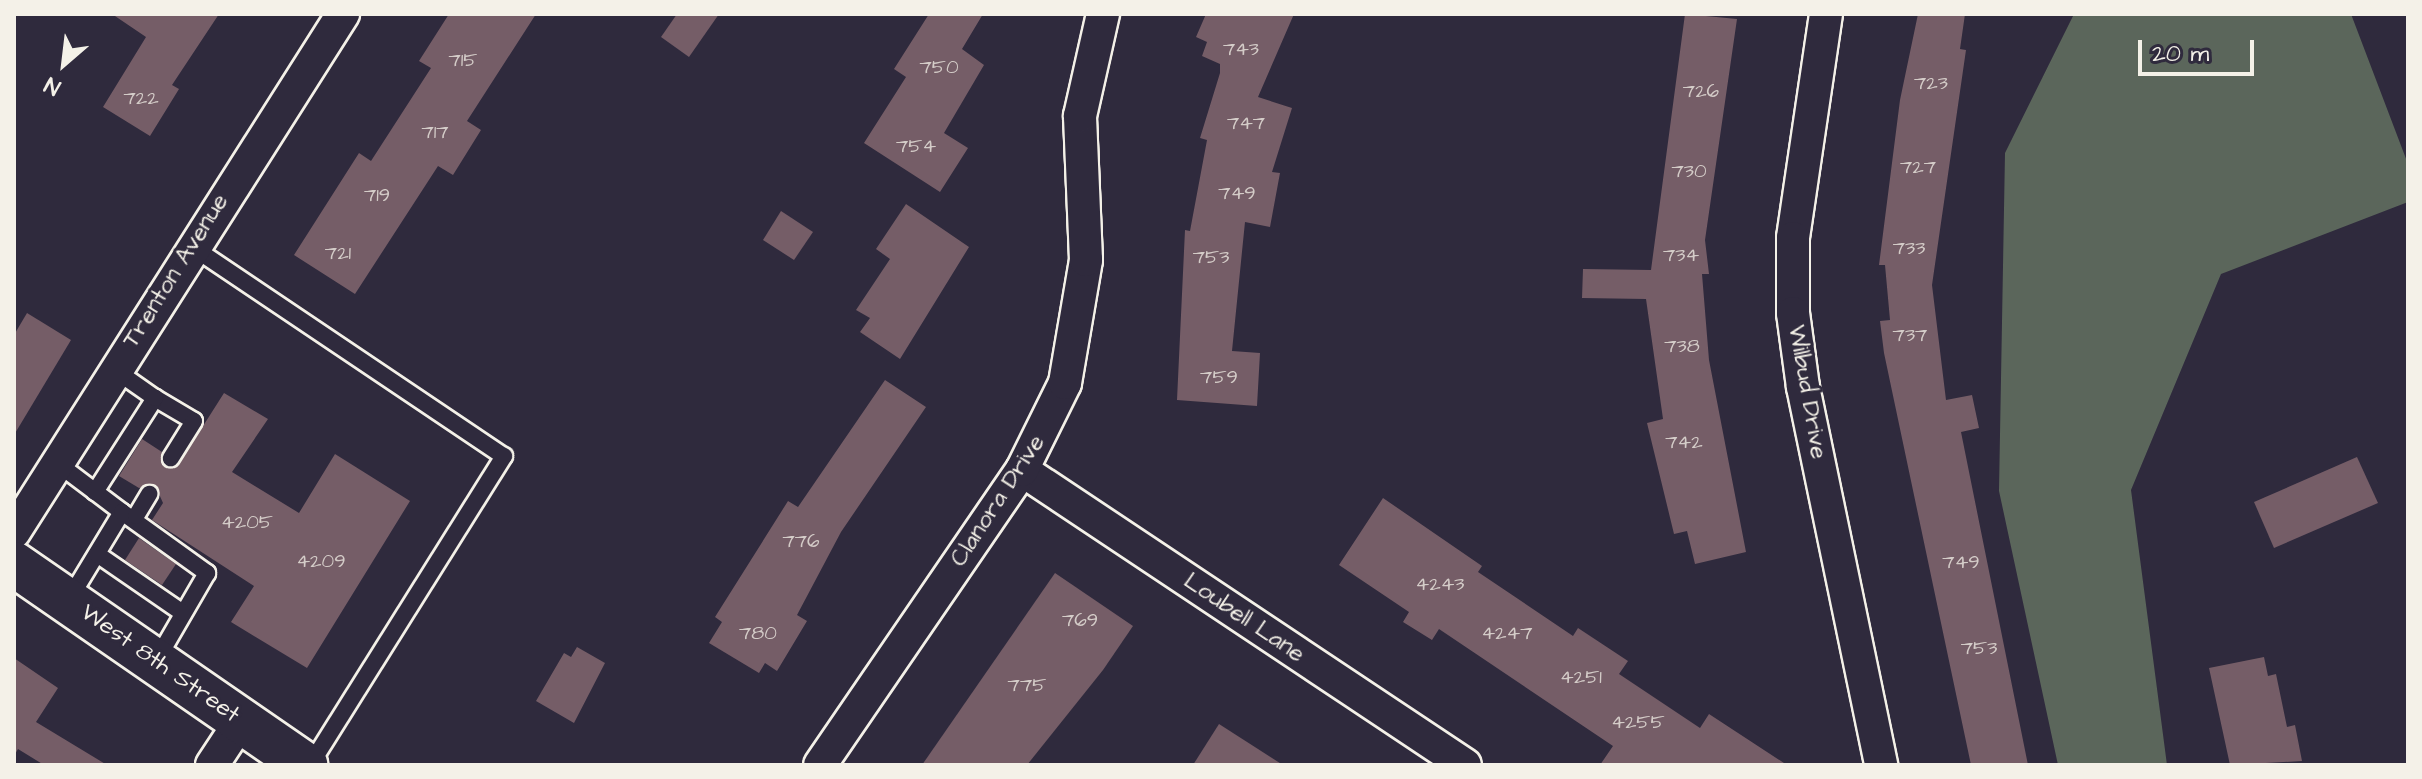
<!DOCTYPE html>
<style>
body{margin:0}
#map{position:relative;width:2422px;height:779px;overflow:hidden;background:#2f2a3d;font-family:"Architects Daughter",sans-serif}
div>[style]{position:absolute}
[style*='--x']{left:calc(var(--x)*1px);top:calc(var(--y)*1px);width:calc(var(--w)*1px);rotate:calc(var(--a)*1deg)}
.green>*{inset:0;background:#5b665b}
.building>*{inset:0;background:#755d67}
.roads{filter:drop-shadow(2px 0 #f4f1e8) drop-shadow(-2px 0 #f4f1e8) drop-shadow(0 2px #f4f1e8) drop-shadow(0 -2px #f4f1e8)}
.lane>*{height:16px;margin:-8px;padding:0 8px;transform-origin:8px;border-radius:8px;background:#2f2a3d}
.street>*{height:32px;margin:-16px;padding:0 16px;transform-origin:16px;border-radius:16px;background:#2f2a3d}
.secondary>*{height:44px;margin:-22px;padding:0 22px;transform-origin:22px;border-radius:22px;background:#2f2a3d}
span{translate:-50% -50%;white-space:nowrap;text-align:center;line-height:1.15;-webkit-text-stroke:6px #2f2a3d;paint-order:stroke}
.number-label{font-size:20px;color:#d4ccc8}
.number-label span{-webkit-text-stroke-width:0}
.street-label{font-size:24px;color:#f4f1e8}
.frame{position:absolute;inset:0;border:16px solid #f4f1e8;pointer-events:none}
.north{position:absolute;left:24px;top:24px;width:80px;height:80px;-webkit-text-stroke:6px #2f2a3d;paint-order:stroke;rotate:208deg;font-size:22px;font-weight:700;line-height:32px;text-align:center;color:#f4f1e8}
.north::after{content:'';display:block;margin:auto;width:28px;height:36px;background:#f4f1e8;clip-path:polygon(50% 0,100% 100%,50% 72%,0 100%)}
.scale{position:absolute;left:2138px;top:40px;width:116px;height:36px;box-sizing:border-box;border:4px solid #f4f1e8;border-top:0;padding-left:10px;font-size:24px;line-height:28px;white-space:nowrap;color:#f4f1e8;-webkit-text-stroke:6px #2f2a3d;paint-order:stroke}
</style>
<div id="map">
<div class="green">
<div style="clip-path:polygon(2074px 14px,2351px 14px,2408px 164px,2408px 202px,2221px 274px,2131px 490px,2167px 765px,2058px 765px,1999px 491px,2005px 153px)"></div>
</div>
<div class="building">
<div style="clip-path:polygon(112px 14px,219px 14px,172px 85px,179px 89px,150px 136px,103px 107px,146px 37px)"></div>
<div style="clip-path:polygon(449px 14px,536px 14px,467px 121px,481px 130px,453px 175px,438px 166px,355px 294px,294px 255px,359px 153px,371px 161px,431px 68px,419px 61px)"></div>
<div style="clip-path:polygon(677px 14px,719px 14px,689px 57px,661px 37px)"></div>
<div style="clip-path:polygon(929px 14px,983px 14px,962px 49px,984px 65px,944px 133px,968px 148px,940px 192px,864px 143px,906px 77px,894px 69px)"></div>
<div style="clip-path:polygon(1206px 14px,1294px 14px,1258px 97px,1292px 108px,1272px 172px,1280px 173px,1270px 227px,1245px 222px,1232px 351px,1260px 353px,1257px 406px,1177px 400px,1185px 230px,1190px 231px,1207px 140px,1200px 138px,1220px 73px,1220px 64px,1202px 56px,1207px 42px,1196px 37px)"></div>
<div style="clip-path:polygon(1685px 14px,1737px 19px,1705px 240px,1709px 274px,1702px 274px,1709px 360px,1746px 552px,1695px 564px,1687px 531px,1674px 534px,1647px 423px,1663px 419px,1646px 299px,1582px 298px,1583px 269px,1651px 270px)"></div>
<div style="clip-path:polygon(1918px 14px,1965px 14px,1960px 49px,1966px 50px,1932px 285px,1946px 400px,1972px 395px,1979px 428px,1961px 432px,2028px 765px,1971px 765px,1884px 353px,1880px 321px,1890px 320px,1885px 265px,1879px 265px,1900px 100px)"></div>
<div style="clip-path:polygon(906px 204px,969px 247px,900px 359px,860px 332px,870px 318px,856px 310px,890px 259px,876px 249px)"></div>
<div style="clip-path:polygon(781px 211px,813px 232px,794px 260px,763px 240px)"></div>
<div style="clip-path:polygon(27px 313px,71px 340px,14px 435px,14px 335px)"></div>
<div style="clip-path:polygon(885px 380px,926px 407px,841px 532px,797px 615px,807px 621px,777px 671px,765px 663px,759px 673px,709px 643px,722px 622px,715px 617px,788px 501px,798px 507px)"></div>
<div style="clip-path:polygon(224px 393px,268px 419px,232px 472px,299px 513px,335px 454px,410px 501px,307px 668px,231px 622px,254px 586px,152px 520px,163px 503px,155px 485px,139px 488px,119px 476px,142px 439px,162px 452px,165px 467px,177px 467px)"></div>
<div style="clip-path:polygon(2357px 457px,2378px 503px,2274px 548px,2254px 502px)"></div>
<div style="clip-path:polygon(1383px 498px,1482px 566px,1478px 572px,1573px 636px,1578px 628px,1628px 661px,1619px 674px,1700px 728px,1709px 714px,1787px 765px,1600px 765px,1613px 746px,1439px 629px,1432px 640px,1403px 622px,1409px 612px,1339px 565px)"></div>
<div style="clip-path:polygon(139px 538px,176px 564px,162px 585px,125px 560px)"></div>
<div style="clip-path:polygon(1055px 573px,1133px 626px,1103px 670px,1027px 765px,922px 765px)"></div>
<div style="clip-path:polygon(577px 647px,605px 663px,574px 723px,536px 701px,564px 653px,571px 657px)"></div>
<div style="clip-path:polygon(2264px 657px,2268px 676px,2276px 674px,2287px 727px,2295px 725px,2302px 761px,2230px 765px,2209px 668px)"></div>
<div style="clip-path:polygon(14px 658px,58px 688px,36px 722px,107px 765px,44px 765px,18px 749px,14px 756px)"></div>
<div style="clip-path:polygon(1219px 724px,1283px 765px,1193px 765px)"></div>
</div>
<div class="roads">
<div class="lane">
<div style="--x:191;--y:246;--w:377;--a:33.9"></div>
<div style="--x:504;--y:456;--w:365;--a:122.1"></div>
<div style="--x:155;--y:398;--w:45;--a:30.5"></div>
<div style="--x:194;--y:421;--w:44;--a:121.9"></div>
<div style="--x:57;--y:463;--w:81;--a:37"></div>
<div style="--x:122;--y:512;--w:104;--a:121.2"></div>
<div style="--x:95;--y:492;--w:112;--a:-57.4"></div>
<div style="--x:155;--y:398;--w:49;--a:-145"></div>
<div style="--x:122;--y:512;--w:105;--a:35.7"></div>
<div style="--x:207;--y:573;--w:102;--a:120.1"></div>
<div style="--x:136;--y:516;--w:26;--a:-59"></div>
<div style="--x:97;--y:554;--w:104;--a:34.5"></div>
</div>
<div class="street">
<div style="--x:1826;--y:14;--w:226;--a:98.4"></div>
<div style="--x:1793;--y:238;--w:75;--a:90"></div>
<div style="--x:1793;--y:313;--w:75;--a:82.3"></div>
<div style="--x:1803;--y:387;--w:386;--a:78.3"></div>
<div style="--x:1022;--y:470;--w:532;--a:33.66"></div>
<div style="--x:14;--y:532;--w:614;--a:-57.58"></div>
<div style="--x:212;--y:765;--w:53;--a:-56.6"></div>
<div style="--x:820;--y:765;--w:358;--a:-55.6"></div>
<div style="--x:1022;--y:470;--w:97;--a:-63.7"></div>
<div style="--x:1065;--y:383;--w:125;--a:-80.3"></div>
<div style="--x:1086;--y:260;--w:144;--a:-92.4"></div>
<div style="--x:1080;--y:116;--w:105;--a:-77.3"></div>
</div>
<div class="secondary">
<div style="--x:14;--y:564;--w:354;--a:34.6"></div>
</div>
</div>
<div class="number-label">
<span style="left:1241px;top:49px">743</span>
<span style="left:463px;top:60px">715</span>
<span style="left:939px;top:67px">750</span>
<span style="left:1931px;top:83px">723</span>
<span style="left:1701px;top:91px">726</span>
<span style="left:141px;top:98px">722</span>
<span style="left:1246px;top:123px">747</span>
<span style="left:435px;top:132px">717</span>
<span style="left:916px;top:146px">754</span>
<span style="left:1918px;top:167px">727</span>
<span style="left:1689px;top:171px">730</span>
<span style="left:1237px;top:193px">749</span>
<span style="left:377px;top:195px">719</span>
<span style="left:1909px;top:248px">733</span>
<span style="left:338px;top:253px">721</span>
<span style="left:1681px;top:255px">734</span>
<span style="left:1211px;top:257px">753</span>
<span style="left:1910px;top:335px">737</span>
<span style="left:1682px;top:346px">738</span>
<span style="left:1219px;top:377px">759</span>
<span style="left:1684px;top:442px">742</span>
<span style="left:247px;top:522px">4205</span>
<span style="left:801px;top:541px">776</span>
<span style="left:321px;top:561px">4209</span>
<span style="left:1961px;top:562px">749</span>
<span style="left:1440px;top:584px">4243</span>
<span style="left:1080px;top:620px">769</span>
<span style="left:758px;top:633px">780</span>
<span style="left:1507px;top:633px">4247</span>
<span style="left:1979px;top:648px">753</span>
<span style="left:1581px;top:677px">4251</span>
<span style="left:1027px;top:685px">775</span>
<span style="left:1638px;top:722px">4255</span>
</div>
<div class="street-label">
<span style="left:176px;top:271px;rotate:-58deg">Trenton Avenue</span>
<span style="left:1807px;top:392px;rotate:80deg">Wilbud Drive</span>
<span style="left:998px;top:501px;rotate:-57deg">Clanora Drive</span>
<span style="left:1244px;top:618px;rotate:34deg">Loubell Lane</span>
<span style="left:160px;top:664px;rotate:35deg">West 8th Street</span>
</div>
<div class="frame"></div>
<div class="north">N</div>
<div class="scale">20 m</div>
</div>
